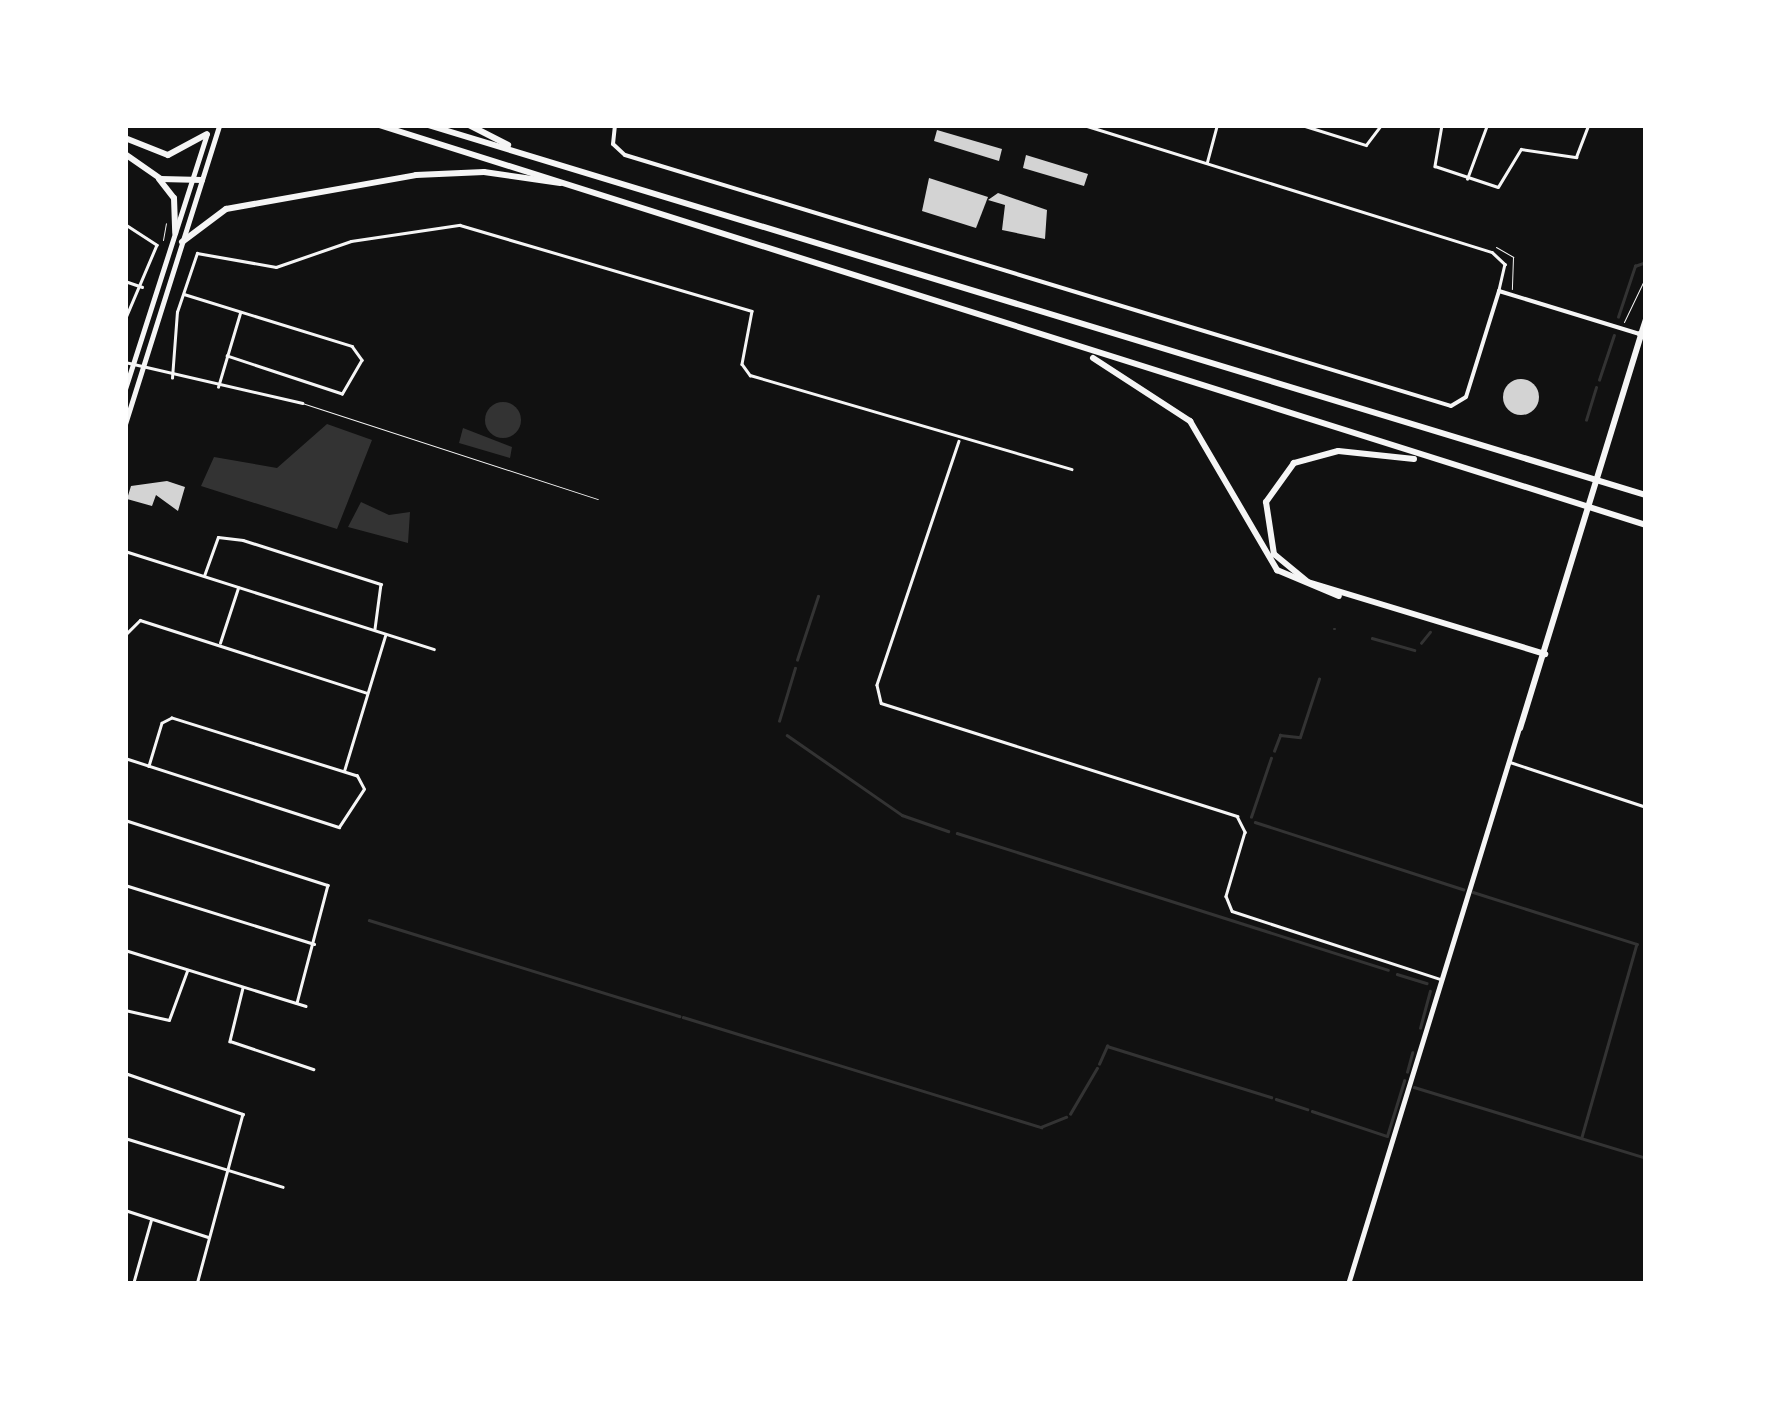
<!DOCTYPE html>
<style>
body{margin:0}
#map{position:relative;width:1771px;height:1409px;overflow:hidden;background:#111;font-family:Raleway,sans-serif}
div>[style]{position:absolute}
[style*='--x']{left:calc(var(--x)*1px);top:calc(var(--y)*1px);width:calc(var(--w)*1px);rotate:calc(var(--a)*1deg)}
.water>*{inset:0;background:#333}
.round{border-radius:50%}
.stream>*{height:2.5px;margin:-1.25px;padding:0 1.25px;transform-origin:1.25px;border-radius:1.25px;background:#333}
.building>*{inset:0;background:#d3d3d3}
.path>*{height:1px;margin:-0.5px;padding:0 0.5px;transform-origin:0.5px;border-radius:0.5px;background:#f5f5f5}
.service>*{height:1px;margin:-0.5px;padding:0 0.5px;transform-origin:0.5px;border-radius:0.5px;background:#f5f5f5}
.minor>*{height:2.5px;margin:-1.25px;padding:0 1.25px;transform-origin:1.25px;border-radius:1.25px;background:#f5f5f5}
.tertiary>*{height:4px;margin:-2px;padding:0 2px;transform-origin:2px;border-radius:2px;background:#f5f5f5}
.secondary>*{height:5px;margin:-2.5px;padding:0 2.5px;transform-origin:2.5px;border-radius:2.5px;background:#f5f5f5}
.primary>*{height:5px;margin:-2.5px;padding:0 2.5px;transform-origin:2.5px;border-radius:2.5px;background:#f5f5f5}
.motorway>*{height:6px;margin:-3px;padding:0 3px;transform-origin:3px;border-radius:3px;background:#f5f5f5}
span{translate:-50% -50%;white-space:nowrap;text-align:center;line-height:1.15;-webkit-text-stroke:10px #fff;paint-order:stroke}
.frame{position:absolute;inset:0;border:128px solid #fff;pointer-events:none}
</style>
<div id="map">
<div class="water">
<div class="round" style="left:485px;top:402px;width:36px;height:36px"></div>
<div style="clip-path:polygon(327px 424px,372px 440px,337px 529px,201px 486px,214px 457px,277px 468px)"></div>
<div style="clip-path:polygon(463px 428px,512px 447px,510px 458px,459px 443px)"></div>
<div style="clip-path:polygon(361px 502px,389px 515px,410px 512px,408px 543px,348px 527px)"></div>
</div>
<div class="stream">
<div style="--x:1618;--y:317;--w:54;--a:-71.6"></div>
<div style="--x:1635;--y:266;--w:12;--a:-20"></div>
<div style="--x:1599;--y:380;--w:47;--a:-71.6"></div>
<div style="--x:1586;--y:420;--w:34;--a:-73"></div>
<div style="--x:1334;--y:629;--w:1;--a:0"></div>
<div style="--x:1372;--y:638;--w:44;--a:15.9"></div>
<div style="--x:1421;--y:643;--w:14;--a:-51"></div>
<div style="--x:797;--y:660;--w:67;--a:-71.8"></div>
<div style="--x:779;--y:721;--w:55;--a:-73.2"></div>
<div style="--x:787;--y:735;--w:140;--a:34.8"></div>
<div style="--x:902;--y:815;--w:49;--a:19.2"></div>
<div style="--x:1274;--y:751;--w:17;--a:-69"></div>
<div style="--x:1280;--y:735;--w:20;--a:6"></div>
<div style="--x:1300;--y:737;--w:61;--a:-71.9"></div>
<div style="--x:1251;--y:817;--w:62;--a:-71.3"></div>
<div style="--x:1255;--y:822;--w:219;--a:17.9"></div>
<div style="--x:957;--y:833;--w:452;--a:17.6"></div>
<div style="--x:1473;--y:892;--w:172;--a:17.6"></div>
<div style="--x:1637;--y:944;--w:201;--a:105.9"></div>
<div style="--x:369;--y:920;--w:325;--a:17.2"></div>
<div style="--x:1397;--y:974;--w:31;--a:17"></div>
<div style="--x:683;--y:1017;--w:375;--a:17.1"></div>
<div style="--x:1041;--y:1127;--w:27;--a:-22"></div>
<div style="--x:1420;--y:1028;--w:38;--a:-75"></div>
<div style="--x:1099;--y:1064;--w:20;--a:-66"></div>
<div style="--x:1107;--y:1046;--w:172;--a:17.3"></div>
<div style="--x:1407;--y:1072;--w:20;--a:-75"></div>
<div style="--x:1414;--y:1087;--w:243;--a:17"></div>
<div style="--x:1276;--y:1099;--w:33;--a:18"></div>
<div style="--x:1312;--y:1111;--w:79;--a:18.4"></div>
<div style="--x:1387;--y:1136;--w:58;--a:-72.8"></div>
<div style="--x:1070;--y:1114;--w:53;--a:-59.6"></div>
</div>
<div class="building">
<div style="clip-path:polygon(937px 130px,1002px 149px,999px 161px,934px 141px)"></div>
<div style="clip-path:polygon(1026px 155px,1088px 174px,1084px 186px,1023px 168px)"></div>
<div style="clip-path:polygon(929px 178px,988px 197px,976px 228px,922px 211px)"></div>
<div style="clip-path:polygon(998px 193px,1047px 210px,1045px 239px,1002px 230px,1005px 205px,988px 200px)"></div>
<div class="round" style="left:1503px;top:379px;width:36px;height:36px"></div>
<div style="clip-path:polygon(167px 481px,185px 487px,178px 511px,156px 495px,152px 506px,127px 499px,131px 486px)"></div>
</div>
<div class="path">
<div style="--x:163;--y:240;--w:17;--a:-80"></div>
<div style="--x:1496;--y:247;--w:20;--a:30"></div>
<div style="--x:1513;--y:257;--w:32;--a:92"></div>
<div style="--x:1624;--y:322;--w:51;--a:-64.4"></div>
</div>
<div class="service">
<div style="--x:302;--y:403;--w:311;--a:18"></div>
</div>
<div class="minor">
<div style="--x:1084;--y:125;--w:427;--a:17.3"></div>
<div style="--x:1492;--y:252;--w:18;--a:43"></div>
<div style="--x:1505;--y:264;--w:28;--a:103"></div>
<div style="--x:1302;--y:125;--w:67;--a:17.4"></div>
<div style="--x:1366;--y:145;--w:25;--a:-53"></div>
<div style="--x:1442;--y:125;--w:42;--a:99.7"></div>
<div style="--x:1435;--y:166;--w:66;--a:18.4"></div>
<div style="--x:1498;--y:187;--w:44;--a:-58.8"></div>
<div style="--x:1521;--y:149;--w:56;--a:8.3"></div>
<div style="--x:1576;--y:157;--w:34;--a:-69"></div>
<div style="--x:1207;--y:162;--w:38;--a:-75"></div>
<div style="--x:1467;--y:179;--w:58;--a:-69.7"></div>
<div style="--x:125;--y:224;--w:38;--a:33"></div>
<div style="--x:157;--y:245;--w:82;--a:113.1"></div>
<div style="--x:125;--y:281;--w:18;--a:19"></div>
<div style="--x:184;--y:294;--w:176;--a:17.2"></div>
<div style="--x:352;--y:346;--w:17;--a:54"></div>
<div style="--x:362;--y:360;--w:39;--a:120"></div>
<div style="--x:342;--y:394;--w:121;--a:-161.7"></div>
<div style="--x:125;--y:362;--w:182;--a:13"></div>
<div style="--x:172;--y:378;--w:66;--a:-85.7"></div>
<div style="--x:177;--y:312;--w:62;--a:-71.3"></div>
<div style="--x:197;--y:253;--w:80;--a:10"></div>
<div style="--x:276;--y:267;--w:79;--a:-19.1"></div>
<div style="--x:351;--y:241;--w:110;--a:-8.4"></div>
<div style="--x:460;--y:225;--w:304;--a:16.4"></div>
<div style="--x:752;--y:311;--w:54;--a:100.7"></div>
<div style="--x:742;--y:364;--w:14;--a:54"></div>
<div style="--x:750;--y:375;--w:335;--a:16.3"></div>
<div style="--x:218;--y:387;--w:77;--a:-73.4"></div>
<div style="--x:959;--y:441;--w:257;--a:108.6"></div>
<div style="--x:877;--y:685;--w:18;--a:77"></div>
<div style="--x:881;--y:703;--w:374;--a:17.6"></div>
<div style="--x:1237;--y:816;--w:18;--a:63"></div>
<div style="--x:1245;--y:832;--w:67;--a:106.5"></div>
<div style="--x:1226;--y:896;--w:16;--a:68"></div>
<div style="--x:1232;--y:911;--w:219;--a:18.1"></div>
<div style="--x:125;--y:551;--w:324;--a:17.6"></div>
<div style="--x:204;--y:576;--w:41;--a:-70.3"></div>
<div style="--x:218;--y:537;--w:25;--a:7"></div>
<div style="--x:243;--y:540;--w:145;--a:17.7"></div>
<div style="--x:381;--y:584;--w:45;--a:97.6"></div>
<div style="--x:125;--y:635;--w:21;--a:-45"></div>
<div style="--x:140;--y:620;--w:238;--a:17.8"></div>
<div style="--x:220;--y:643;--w:58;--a:-71.9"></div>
<div style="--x:125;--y:758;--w:225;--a:17.9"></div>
<div style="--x:339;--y:827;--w:45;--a:-56.7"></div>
<div style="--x:364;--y:789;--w:15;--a:-118"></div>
<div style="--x:357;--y:776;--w:194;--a:-162.6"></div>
<div style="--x:172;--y:718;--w:11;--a:153"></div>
<div style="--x:162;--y:723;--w:45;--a:106.8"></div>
<div style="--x:1510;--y:762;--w:143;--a:18.3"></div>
<div style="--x:344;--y:771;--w:141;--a:-73.1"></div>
<div style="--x:125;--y:820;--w:213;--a:17.8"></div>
<div style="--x:328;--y:885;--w:122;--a:104.7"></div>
<div style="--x:125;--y:885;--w:198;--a:17.3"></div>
<div style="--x:125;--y:950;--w:189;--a:17.2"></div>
<div style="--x:243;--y:988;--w:55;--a:103.8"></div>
<div style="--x:230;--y:1041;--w:88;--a:18.6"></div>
<div style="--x:125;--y:1010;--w:45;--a:12.8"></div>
<div style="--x:169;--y:1020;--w:52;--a:-69.8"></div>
<div style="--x:125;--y:1073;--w:125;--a:19.2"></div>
<div style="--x:243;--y:1114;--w:176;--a:105.1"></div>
<div style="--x:125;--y:1138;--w:165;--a:17.2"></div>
<div style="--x:125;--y:1210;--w:87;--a:18"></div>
<div style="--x:133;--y:1284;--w:66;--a:-74.3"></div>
</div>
<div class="tertiary">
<div style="--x:615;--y:125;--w:19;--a:96"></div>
<div style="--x:613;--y:144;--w:16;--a:43"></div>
<div style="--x:625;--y:155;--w:863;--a:16.9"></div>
<div style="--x:1451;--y:406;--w:17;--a:-31"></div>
<div style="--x:1466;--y:397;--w:111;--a:-72.7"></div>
<div style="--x:1499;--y:291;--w:147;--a:17"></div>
</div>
<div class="secondary">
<div style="--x:1640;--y:334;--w:19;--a:-72"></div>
<div style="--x:125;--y:389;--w:268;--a:-72.2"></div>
<div style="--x:125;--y:424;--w:313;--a:-72.5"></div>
</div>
<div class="primary">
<div style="--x:1520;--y:728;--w:409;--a:-72.9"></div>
<div style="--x:1348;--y:1284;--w:994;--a:-72.91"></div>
</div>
<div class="motorway">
<div style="--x:379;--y:125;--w:1329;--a:17.52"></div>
<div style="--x:428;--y:125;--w:1273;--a:16.9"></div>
<div style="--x:469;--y:125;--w:44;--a:27.1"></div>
<div style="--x:125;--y:138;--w:46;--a:21.6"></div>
<div style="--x:168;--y:155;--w:44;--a:-28.3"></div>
<div style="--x:125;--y:154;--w:44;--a:34.8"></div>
<div style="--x:161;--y:179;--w:41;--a:1.4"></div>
<div style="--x:159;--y:179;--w:24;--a:52"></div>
<div style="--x:174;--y:198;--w:35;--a:88"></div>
<div style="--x:182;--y:242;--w:55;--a:-36.9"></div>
<div style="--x:226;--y:209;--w:193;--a:-10.1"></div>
<div style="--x:416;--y:175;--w:68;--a:-2.5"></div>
<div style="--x:484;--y:172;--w:77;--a:8.2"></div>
<div style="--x:1640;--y:334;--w:6;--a:18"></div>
<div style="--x:1093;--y:358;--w:116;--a:33"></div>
<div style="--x:1190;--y:421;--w:173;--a:59.7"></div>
<div style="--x:1277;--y:570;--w:67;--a:22.8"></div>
<div style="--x:1414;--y:459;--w:76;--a:-174"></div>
<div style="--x:1338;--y:451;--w:46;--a:164.7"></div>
<div style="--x:1294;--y:463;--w:48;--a:125.7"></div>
<div style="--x:1266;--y:502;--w:53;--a:81.3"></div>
<div style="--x:1274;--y:554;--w:44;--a:39.5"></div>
<div style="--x:1308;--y:582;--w:248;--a:16.9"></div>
</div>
<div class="frame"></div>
</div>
